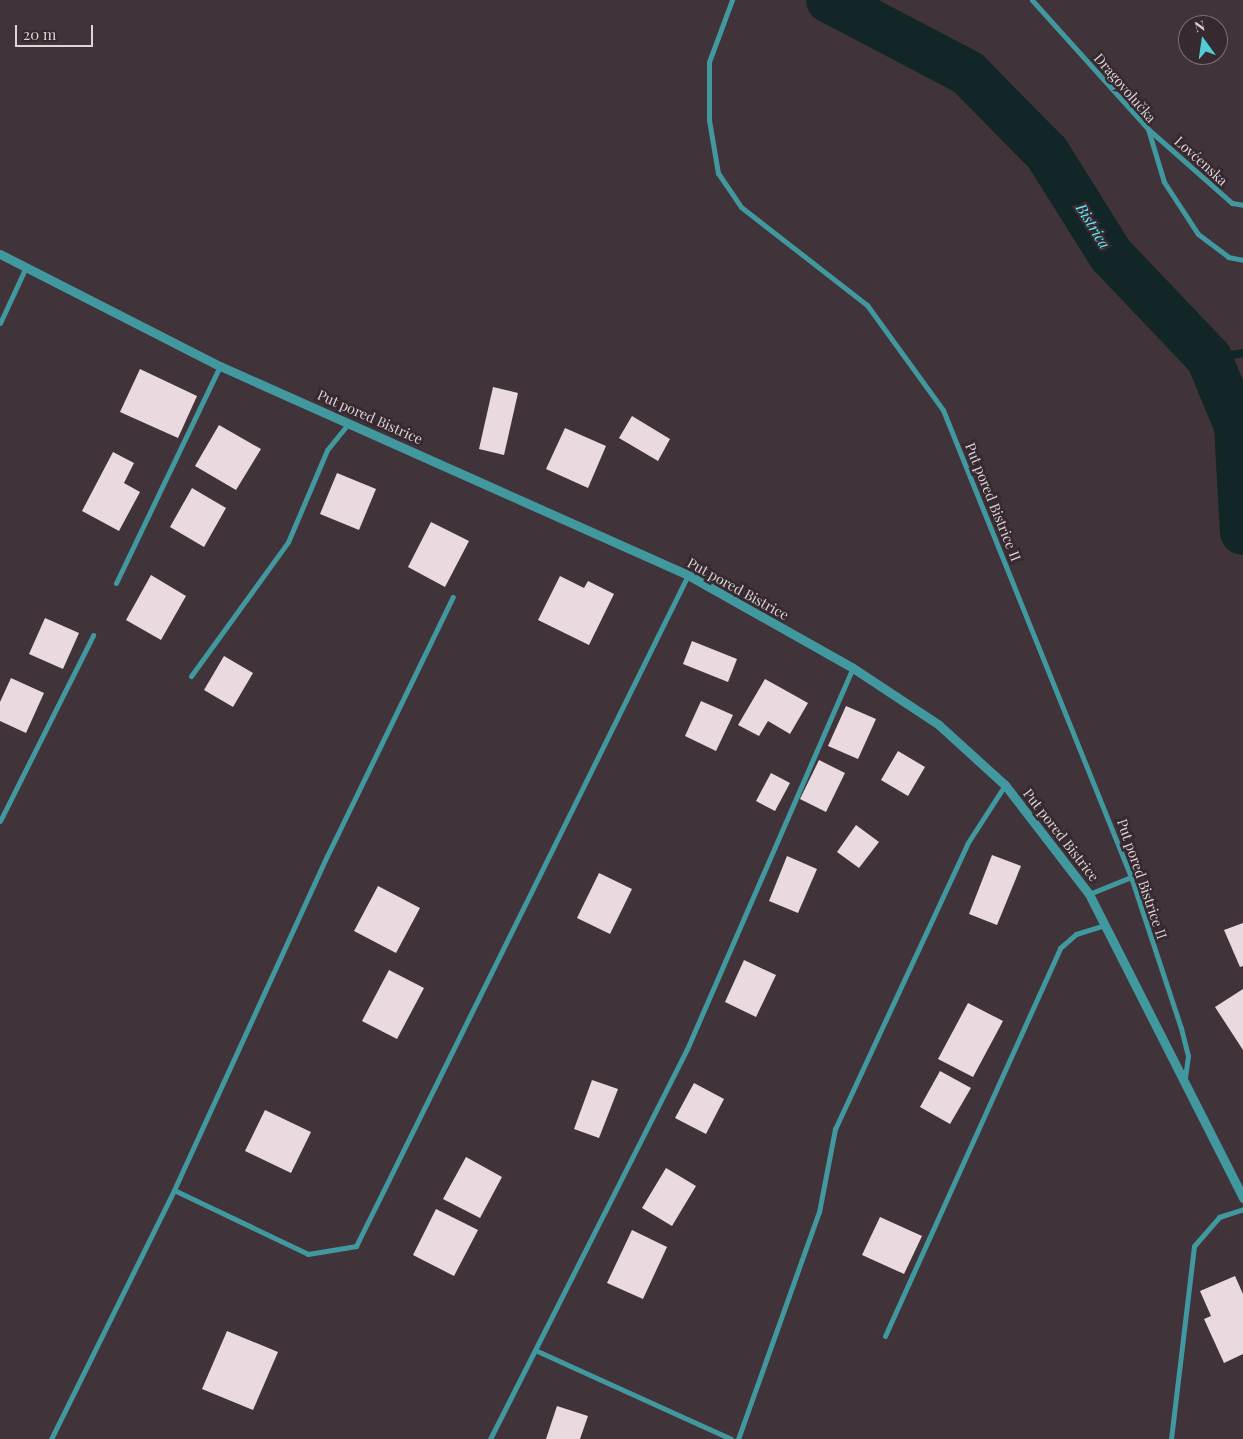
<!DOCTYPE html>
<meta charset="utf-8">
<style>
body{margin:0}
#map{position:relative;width:1243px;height:1439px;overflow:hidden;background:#403339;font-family:"Playfair Display",serif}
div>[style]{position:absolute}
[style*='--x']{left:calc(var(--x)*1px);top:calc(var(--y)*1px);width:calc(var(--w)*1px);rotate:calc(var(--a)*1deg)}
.stream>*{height:8px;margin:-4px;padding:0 4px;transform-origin:4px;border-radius:4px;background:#122527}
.river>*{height:46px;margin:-23px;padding:0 23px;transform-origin:23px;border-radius:23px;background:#122527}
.building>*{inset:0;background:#eadae0}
.minor>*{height:5px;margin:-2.5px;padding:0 2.5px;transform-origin:2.5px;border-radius:2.5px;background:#41989f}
.tertiary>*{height:9px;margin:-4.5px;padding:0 4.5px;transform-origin:4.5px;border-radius:4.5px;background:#41989f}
span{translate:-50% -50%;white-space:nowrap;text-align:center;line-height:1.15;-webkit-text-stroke:5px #36292f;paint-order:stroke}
.street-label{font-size:14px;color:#ddd5d8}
.water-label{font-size:15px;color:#5ff0fc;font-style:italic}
.north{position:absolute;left:1178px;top:15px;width:50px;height:50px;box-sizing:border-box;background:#36292f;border:1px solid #796e73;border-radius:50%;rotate:346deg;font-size:14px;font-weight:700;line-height:20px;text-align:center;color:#ddd5d8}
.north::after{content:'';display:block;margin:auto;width:18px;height:22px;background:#52ccd6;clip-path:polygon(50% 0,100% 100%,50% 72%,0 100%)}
.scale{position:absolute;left:15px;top:25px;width:78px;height:22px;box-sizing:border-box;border:2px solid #ddd5d8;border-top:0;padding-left:6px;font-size:15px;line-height:18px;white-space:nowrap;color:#ddd5d8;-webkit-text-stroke:4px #36292f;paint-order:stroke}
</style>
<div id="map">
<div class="stream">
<div style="--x:1209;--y:358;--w:34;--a:-8"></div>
</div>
<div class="river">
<div style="--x:829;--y:0;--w:157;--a:27.7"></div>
<div style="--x:968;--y:73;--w:112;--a:45.4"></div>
<div style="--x:1047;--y:153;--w:120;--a:57.9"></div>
<div style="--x:1111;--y:255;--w:142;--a:46.4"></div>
<div style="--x:1209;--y:358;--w:74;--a:67.6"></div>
<div style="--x:1237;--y:426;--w:106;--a:86.8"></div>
</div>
<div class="building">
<div style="clip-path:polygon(140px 369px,197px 396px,178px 438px,120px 412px)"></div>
<div style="clip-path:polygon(493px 387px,518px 393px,504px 455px,479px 449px)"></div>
<div style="clip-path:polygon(632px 416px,670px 439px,658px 461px,619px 438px)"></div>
<div style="clip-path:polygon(219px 425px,261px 449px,236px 490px,195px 466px)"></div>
<div style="clip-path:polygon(565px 428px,606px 446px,588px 488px,546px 469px)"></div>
<div style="clip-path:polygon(113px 452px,134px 463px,124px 483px,140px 492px,119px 531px,82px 511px)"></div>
<div style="clip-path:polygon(337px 473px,376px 489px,359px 530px,320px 514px)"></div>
<div style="clip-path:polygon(192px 488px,226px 508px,204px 547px,170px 527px)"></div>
<div style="clip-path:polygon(431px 522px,469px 541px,445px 587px,408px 567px)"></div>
<div style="clip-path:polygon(151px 575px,186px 596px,161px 640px,126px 620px)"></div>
<div style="clip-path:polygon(560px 576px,584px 588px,588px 581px,614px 594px,589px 645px,538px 620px)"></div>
<div style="clip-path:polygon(45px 618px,79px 633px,63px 669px,29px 654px)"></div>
<div style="clip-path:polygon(692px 641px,737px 659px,728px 682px,683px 664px)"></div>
<div style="clip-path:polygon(224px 656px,253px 673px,233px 707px,204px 690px)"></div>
<div style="clip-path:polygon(11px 678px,44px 693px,26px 733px,0 721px,0 702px)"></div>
<div style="clip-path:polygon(765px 679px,808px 703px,790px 734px,768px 721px,759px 736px,738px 725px)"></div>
<div style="clip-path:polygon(701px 701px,733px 715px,716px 751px,685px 736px)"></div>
<div style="clip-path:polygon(846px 706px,876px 719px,858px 759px,828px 746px)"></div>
<div style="clip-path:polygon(898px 751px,925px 767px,908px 796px,881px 780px)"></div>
<div style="clip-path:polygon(819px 760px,845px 773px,826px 812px,800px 799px)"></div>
<div style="clip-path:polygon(771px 773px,790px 783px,775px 811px,756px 801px)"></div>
<div style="clip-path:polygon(856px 825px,879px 842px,859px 868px,837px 852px)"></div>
<div style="clip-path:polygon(992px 855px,1021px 866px,997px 925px,969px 914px)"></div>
<div style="clip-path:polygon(787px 856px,817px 869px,798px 913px,769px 901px)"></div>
<div style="clip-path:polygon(599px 873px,632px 889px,610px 934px,577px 918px)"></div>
<div style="clip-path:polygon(378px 886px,420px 908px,396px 953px,354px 931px)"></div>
<div style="clip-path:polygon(1243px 923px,1243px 966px,1240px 967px,1224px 930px)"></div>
<div style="clip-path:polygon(744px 960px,776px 975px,756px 1017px,725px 1002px)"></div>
<div style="clip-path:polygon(389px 970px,424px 988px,397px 1039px,362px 1021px)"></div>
<div style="clip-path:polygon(1243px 989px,1243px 1050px,1215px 1007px)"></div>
<div style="clip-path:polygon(968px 1003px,1003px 1021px,973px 1077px,938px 1059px)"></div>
<div style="clip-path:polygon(940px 1071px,971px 1088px,950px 1124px,920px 1107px)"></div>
<div style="clip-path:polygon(592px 1080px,618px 1089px,599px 1138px,574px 1129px)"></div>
<div style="clip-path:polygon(694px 1083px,724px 1099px,706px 1134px,675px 1118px)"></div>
<div style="clip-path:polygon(265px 1110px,311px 1132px,291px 1173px,245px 1151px)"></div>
<div style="clip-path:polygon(466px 1157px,502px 1177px,480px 1218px,443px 1199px)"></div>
<div style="clip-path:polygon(666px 1168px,696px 1186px,672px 1226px,642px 1208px)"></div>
<div style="clip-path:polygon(436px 1209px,478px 1230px,454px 1276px,413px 1255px)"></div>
<div style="clip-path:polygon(880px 1217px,922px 1236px,904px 1274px,862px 1255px)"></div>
<div style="clip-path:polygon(632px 1230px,667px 1247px,643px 1299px,607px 1283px)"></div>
<div style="clip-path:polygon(1235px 1276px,1243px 1294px,1243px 1354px,1224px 1363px,1204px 1319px,1211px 1316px,1200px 1291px)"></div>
<div style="clip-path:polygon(227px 1331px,278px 1352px,253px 1410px,202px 1389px)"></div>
<div style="clip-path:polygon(557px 1406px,588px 1416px,580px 1439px,546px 1439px)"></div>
</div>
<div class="minor">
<div style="--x:732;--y:0;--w:66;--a:110.4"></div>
<div style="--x:709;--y:62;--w:58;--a:90"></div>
<div style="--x:709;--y:120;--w:54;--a:80.4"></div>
<div style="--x:718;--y:173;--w:41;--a:55.9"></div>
<div style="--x:741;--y:207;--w:160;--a:37.9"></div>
<div style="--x:867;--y:305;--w:130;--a:54.1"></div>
<div style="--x:943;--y:410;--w:503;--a:68.07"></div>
<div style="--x:1131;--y:877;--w:159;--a:71.7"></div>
<div style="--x:1181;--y:1028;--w:29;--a:76"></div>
<div style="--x:1188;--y:1056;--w:22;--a:98"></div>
<div style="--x:1032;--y:0;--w:173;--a:48"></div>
<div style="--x:1148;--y:129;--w:55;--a:73.2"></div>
<div style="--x:1164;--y:182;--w:62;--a:56.8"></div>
<div style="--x:1198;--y:234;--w:38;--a:37"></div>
<div style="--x:1228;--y:257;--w:15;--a:11"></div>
<div style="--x:1148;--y:129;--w:112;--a:41.4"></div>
<div style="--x:1232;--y:203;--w:11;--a:10"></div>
<div style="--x:0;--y:323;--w:62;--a:-65.1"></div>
<div style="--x:116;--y:583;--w:241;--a:-64.4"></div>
<div style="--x:191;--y:676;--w:165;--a:-54.1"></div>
<div style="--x:288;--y:542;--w:100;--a:-67"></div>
<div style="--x:327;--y:450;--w:35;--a:-51"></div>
<div style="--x:0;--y:821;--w:208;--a:-63.4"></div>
<div style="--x:1089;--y:894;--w:45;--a:-22"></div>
<div style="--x:174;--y:1190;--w:148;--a:25.5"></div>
<div style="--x:308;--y:1254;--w:49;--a:-9.5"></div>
<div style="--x:356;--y:1246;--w:749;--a:-63.67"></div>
<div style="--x:885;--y:1336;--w:426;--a:-65.7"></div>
<div style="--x:1060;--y:948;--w:21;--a:-41"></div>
<div style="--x:1076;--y:934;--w:30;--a:-17"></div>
<div style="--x:535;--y:1350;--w:215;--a:24.4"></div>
<div style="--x:51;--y:1439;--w:278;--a:-63.7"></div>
<div style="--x:174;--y:1190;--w:367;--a:-65.4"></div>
<div style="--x:327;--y:856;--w:288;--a:-64.1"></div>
<div style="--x:490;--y:1439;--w:437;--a:-63.2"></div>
<div style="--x:687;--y:1049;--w:416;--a:-66.5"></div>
<div style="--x:738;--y:1439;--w:241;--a:-70.4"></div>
<div style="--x:819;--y:1212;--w:85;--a:-79.1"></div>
<div style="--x:835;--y:1129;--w:314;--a:-65.1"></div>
<div style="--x:967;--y:844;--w:70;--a:-57.2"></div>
<div style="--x:1171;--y:1439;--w:194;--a:-83.2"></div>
<div style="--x:1194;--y:1246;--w:38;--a:-49"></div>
<div style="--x:1219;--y:1217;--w:25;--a:-18"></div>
</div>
<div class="tertiary">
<div style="--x:0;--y:254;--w:247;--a:27"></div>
<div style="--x:220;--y:366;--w:513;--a:24.06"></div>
<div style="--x:688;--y:575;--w:189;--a:29.4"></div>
<div style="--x:853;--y:668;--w:103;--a:33.5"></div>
<div style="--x:939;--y:725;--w:89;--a:42.3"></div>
<div style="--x:1005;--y:785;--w:138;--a:52.4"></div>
<div style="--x:1089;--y:894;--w:341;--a:63.1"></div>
</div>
<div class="street-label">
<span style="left:1125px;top:88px;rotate:49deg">Dragovolučka</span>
<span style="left:1201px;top:161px;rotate:42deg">Lovćenska</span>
<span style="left:370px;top:417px;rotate:24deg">Put pored Bistrice</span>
<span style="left:993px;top:502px;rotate:68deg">Put pored Bistrice II</span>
<span style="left:738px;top:589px;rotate:29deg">Put pored Bistrice</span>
<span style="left:1061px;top:835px;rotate:52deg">Put pored Bistrice</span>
<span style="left:1142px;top:879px;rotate:71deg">Put pored Bistrice II</span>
</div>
<div class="water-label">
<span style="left:1093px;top:226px;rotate:58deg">Bistrica</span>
</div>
<div class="north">N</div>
<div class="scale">20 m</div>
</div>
